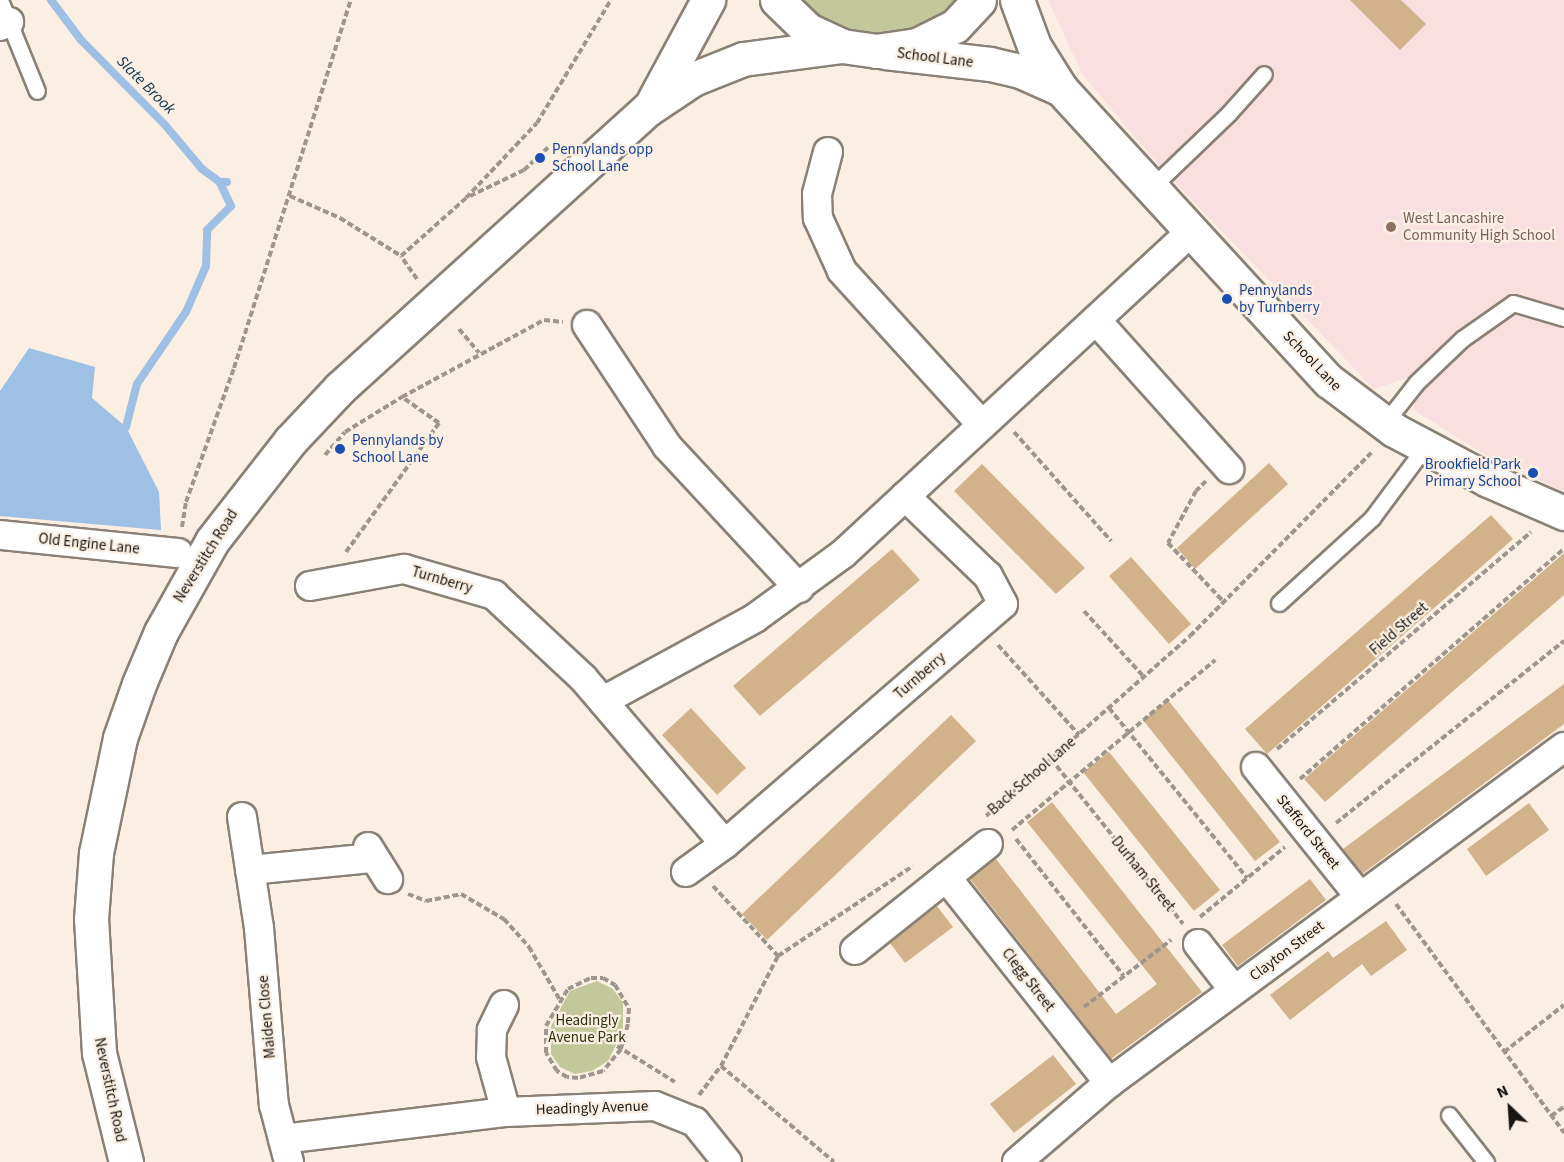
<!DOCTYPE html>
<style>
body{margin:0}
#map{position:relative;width:1564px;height:1162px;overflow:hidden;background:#faefe2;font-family:"Source Sans 3",sans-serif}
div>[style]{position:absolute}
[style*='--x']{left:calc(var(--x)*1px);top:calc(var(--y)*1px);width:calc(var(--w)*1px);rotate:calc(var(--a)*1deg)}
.education>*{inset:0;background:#fadfe0}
.green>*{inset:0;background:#c2c899}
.water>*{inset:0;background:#9dc0e4}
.stream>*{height:8px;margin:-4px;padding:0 4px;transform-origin:4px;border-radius:4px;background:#9dc0e4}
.building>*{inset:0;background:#d1b28a}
.path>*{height:4px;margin-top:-2px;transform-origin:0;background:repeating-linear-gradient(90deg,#9e968d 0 6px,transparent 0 9px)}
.roads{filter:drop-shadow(2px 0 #8a8075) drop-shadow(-2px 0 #8a8075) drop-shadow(0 2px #8a8075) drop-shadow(0 -2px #8a8075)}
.service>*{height:15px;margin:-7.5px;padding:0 7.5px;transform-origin:7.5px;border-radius:7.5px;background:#fff}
.minor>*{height:28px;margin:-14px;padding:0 14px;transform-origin:14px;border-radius:14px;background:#fff}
.tertiary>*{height:33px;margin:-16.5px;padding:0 16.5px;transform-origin:16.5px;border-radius:16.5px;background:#fff}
.primary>*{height:33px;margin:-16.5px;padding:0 16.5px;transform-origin:16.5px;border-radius:16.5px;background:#fff}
.dots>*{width:16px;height:16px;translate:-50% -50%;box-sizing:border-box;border:3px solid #faefe2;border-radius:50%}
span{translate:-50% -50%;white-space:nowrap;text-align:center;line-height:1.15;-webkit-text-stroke:4.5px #faefe2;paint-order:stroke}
.street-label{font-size:15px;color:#191511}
.transit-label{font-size:15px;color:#164399}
.left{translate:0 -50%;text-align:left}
.right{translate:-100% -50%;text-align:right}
.education-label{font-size:15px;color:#785e54}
.park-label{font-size:15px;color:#2f310b}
.water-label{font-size:16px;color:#093254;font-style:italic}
.north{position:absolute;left:1480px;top:1078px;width:60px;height:60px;-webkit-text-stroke:4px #faefe2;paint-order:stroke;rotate:335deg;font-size:16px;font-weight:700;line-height:24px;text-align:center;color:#191511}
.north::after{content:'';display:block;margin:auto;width:21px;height:27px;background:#191511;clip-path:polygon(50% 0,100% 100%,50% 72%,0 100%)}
</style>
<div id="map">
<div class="education">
<div style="clip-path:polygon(1048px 0,1564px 0,1564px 492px,1484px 454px,1415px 411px,1407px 378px,1374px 389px,1162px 169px,1082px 74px)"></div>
</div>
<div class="green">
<div style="clip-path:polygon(798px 0,960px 0,927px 26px,894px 36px,859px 34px,826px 22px)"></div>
<div style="clip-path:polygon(597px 981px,613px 989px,623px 1003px,623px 1031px,608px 1061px,592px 1071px,575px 1074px,560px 1067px,551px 1054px,551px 1026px,570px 991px)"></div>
</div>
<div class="water">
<div style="clip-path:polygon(29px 348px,95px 367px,92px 398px,126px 427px,159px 492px,161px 530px,0 516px,0 391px)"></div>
</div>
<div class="stream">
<div style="--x:51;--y:0;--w:50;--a:53.1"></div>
<div style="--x:81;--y:40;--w:120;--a:45.3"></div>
<div style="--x:165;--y:125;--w:57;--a:49.9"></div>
<div style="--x:202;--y:169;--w:22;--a:36"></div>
<div style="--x:220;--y:182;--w:7;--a:0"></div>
<div style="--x:126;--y:427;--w:44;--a:-75.7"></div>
<div style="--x:137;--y:384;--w:87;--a:-55.8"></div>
<div style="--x:186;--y:312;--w:50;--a:-66.5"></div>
<div style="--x:206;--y:266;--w:36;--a:-88"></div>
<div style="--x:207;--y:230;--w:34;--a:-45"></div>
<div style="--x:231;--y:206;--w:26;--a:-115"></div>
</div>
<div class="building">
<div style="clip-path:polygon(1350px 0,1401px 0,1426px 24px,1400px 50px)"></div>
<div style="clip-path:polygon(1269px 463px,1288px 484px,1195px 569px,1177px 548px)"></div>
<div style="clip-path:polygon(982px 464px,1085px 568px,1056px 594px,954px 491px)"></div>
<div style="clip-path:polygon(1491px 515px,1513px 539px,1267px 754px,1245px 729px)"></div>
<div style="clip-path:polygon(892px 549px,920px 580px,760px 716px,733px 686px)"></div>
<div style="clip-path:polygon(1564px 553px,1564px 595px,1325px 802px,1304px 779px)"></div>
<div style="clip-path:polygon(1131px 557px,1191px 624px,1169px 644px,1109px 576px)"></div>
<div style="clip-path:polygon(1564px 684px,1564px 724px,1362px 874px,1343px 849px)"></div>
<div style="clip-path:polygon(1168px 700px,1280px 842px,1255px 861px,1143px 720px)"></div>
<div style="clip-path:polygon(691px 708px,746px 768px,717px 795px,662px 735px)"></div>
<div style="clip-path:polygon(951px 715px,976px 741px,767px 940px,742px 914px)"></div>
<div style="clip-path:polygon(1109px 752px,1220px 890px,1194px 911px,1083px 772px)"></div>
<div style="clip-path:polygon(1052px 802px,1202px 992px,1111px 1059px,970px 879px,996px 859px,1116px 1014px,1157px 984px,1027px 822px)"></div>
<div style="clip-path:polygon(1529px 803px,1549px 830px,1486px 876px,1467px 849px)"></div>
<div style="clip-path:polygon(1310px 879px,1326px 900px,1238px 966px,1222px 945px)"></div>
<div style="clip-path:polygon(937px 906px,953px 927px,905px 963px,890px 943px)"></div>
<div style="clip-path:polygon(1386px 921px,1407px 950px,1371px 976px,1362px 964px,1290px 1020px,1270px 995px,1328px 951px,1333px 958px)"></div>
<div style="clip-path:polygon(1053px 1055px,1076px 1084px,1014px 1133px,990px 1104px)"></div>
</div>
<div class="path">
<div style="--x:290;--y:196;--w:55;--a:23.7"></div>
<div style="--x:340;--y:218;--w:72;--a:31.9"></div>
<div style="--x:470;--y:196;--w:60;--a:-25.7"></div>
<div style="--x:524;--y:170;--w:34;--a:-43"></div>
<div style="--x:417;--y:279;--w:28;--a:-125"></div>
<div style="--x:401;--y:256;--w:87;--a:-41.7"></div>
<div style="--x:466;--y:198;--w:103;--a:-46.6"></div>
<div style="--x:537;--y:123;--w:144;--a:-59"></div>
<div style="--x:459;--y:329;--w:31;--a:50"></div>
<div style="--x:1014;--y:432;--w:146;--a:48.3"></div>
<div style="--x:325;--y:455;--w:30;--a:-49"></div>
<div style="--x:345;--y:432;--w:67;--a:-31.6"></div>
<div style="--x:1206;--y:481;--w:14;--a:135"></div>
<div style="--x:1196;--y:491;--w:59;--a:118.3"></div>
<div style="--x:1168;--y:543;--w:81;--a:46.5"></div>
<div style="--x:182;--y:527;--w:25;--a:-81"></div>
<div style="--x:186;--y:502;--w:142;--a:-70.3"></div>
<div style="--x:234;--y:368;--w:386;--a:-72.4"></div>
<div style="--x:346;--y:552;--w:159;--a:-54.2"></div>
<div style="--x:439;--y:423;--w:45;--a:-144.9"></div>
<div style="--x:402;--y:397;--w:162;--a:-28.5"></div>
<div style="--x:544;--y:320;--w:19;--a:6"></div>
<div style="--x:1084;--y:611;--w:89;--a:47.7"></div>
<div style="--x:998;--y:645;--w:121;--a:48"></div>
<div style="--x:1109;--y:708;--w:219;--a:50.9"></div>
<div style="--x:1277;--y:749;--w:334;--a:-40.5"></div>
<div style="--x:1051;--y:759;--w:211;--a:51.3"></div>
<div style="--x:1300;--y:779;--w:350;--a:-41.1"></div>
<div style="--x:986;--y:816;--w:272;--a:-41.4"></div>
<div style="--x:1190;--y:636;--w:260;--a:-45.3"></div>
<div style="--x:1336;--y:823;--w:292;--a:-38.6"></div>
<div style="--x:1012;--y:830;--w:265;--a:-39.9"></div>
<div style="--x:1016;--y:839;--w:174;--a:51.8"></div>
<div style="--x:713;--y:886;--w:96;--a:47.1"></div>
<div style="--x:408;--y:894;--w:19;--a:21"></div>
<div style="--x:426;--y:901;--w:36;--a:-11"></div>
<div style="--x:461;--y:894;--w:50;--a:30.2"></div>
<div style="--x:504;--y:919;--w:38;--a:48"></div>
<div style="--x:529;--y:947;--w:64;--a:59.8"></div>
<div style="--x:1396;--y:904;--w:284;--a:53.7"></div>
<div style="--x:1200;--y:917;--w:110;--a:-39.5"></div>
<div style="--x:591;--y:978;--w:12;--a:0"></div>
<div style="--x:603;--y:978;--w:14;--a:30"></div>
<div style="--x:615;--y:985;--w:27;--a:59"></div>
<div style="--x:629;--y:1008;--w:16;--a:94"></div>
<div style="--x:628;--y:1024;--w:26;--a:106"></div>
<div style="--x:621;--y:1049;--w:28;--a:129"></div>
<div style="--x:603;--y:1071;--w:26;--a:164"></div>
<div style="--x:578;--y:1078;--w:11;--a:-175"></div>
<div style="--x:567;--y:1077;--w:12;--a:-149"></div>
<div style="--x:557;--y:1071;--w:21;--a:-121"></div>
<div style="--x:546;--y:1053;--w:27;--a:-90"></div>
<div style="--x:546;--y:1026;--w:43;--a:-59.3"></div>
<div style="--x:568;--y:989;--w:25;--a:-26"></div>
<div style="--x:1084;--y:1007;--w:110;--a:-37.6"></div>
<div style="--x:617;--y:1046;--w:68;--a:31.8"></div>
<div style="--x:1504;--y:1052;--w:76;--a:-38.1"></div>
<div style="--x:721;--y:1066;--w:148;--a:40.3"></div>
<div style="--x:699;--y:1095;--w:36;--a:-53"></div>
<div style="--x:721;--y:1066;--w:124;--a:-62.6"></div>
<div style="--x:778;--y:956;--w:162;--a:-33.7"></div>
<div style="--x:1551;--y:1116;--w:16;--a:-35"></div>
</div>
<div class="roads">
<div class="service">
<div style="--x:0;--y:0;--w:98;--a:67.9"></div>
<div style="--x:1153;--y:186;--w:105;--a:-43.8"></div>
<div style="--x:1229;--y:113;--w:52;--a:-48.1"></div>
<div style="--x:1384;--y:424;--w:52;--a:-52"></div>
<div style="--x:1416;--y:383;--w:64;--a:-43.7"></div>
<div style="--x:1462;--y:339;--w:62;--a:-35.2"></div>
<div style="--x:1513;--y:303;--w:53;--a:16.4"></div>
<div style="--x:1279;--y:603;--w:126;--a:-42.4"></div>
<div style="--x:1372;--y:518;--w:89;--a:-53.3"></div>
<div style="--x:1449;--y:1115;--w:60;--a:51.8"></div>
</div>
<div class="minor">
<div style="--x:0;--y:26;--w:10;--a:-24"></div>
<div style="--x:828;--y:152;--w:43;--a:104.7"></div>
<div style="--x:817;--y:194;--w:24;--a:88"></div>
<div style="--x:818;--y:218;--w:58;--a:65.6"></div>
<div style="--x:842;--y:271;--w:208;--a:47.7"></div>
<div style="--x:1096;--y:320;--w:200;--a:48.2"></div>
<div style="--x:587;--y:325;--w:145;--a:56.5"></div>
<div style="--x:667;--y:446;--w:194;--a:47.1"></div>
<div style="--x:0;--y:535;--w:179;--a:5.8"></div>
<div style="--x:310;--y:586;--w:96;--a:-10.3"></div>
<div style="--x:404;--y:569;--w:94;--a:16.1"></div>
<div style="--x:494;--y:595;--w:122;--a:43"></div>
<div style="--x:583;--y:678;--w:218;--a:49.5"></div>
<div style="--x:603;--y:701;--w:173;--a:-28.6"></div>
<div style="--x:755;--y:618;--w:110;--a:-36.1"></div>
<div style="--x:844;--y:553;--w:474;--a:-42.8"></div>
<div style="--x:1256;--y:767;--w:166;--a:51.3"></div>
<div style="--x:242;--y:817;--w:112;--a:81.3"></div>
<div style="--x:259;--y:928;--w:178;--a:85.2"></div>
<div style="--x:274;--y:1105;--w:59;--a:75.3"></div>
<div style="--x:368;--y:847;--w:38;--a:58"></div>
<div style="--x:250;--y:870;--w:124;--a:-5.6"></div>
<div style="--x:686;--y:872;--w:48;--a:-35.7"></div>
<div style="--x:725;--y:844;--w:367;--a:-40.8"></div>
<div style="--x:1003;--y:604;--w:32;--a:-118"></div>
<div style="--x:988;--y:576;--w:115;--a:-136.1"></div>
<div style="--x:946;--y:877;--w:263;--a:51.6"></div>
<div style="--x:1198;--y:944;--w:58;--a:52"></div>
<div style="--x:855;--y:950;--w:170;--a:-38.6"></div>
<div style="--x:504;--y:1005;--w:28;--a:116"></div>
<div style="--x:492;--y:1030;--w:27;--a:92"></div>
<div style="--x:491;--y:1057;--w:57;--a:74.7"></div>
<div style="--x:283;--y:1139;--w:225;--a:-6.9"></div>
<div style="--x:506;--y:1112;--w:149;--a:-2.3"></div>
<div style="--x:655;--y:1106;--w:43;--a:21.8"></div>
<div style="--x:695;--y:1122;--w:51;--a:51.3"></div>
<div style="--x:1017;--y:1162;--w:121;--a:-40.7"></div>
<div style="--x:1109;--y:1083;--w:566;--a:-36.44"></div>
</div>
<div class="tertiary">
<div style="--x:1017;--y:0;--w:49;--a:69.7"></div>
<div style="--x:1034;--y:46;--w:51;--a:57.9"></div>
<div style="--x:1061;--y:89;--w:396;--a:47.5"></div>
<div style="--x:1329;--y:381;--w:81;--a:37"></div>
<div style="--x:1394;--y:430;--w:106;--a:28"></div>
<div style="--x:1488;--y:480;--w:83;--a:23.5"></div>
<div style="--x:885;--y:52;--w:106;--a:6.5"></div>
<div style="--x:990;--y:64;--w:31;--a:13"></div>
<div style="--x:1020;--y:71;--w:45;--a:23.7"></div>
</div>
<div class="primary">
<div style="--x:777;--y:0;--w:43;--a:44.1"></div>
<div style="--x:808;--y:30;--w:38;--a:25"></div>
<div style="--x:842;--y:46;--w:34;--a:8"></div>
<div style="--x:876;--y:51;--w:41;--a:-8.3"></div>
<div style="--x:917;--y:45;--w:42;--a:-26.6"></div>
<div style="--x:955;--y:26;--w:35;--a:-47"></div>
<div style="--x:654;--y:100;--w:114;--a:-61.6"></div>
<div style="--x:126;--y:1162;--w:112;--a:-103.9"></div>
<div style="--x:99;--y:1053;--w:134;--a:-93.4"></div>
<div style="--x:91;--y:919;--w:66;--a:-85.7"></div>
<div style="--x:96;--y:853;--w:117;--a:-78.2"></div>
<div style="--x:120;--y:738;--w:57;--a:-70.6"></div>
<div style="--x:139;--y:684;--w:56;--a:-67.1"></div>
<div style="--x:161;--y:632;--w:104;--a:-60.7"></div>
<div style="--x:212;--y:541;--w:127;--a:-52"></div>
<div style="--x:290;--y:441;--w:73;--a:-46.7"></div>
<div style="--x:340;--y:388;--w:416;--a:-42.2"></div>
<div style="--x:648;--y:109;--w:54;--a:-33.7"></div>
<div style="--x:693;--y:79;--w:54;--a:-21.8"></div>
<div style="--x:743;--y:59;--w:100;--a:-7.5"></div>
</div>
</div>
<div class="dots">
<div style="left:540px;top:158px;background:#1a4fb4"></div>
<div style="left:1391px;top:227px;background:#8d6e63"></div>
<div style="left:1227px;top:299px;background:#1a4fb4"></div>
<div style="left:340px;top:449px;background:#1a4fb4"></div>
<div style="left:1533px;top:473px;background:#1a4fb4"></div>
</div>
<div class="street-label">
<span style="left:935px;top:58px;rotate:7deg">School Lane</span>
<span style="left:1312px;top:361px;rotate:46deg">School Lane</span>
<span style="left:89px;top:544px;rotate:6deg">Old Engine Lane</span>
<span style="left:206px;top:556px;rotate:-58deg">Neverstitch Road</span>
<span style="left:442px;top:580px;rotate:16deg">Turnberry</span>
<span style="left:1399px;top:629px;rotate:-41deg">Field Street</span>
<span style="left:920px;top:676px;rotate:-41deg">Turnberry</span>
<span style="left:1032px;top:776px;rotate:-41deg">Back School Lane</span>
<span style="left:1308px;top:832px;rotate:51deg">Stafford Street</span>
<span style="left:1143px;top:874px;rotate:51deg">Durham Street</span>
<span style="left:1287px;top:951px;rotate:-37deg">Clayton Street</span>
<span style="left:1028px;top:980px;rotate:52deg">Clegg Street</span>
<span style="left:267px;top:1017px;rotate:-95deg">Maiden Close</span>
<span style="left:110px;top:1090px;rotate:78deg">Neverstitch Road</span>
<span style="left:592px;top:1108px;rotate:-2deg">Headingly Avenue</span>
</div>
<div class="transit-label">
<span class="left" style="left:552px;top:158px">Pennylands opp<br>School Lane</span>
<span class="left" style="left:1239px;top:299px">Pennylands<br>by Turnberry</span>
<span class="left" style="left:352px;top:449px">Pennylands by<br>School Lane</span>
<span class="right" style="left:1521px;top:473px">Brookfield Park<br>Primary School</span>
</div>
<div class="education-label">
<span class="left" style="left:1403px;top:227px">West Lancashire<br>Community High School</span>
</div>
<div class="park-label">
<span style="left:587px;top:1029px">Headingly<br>Avenue Park</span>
</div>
<div class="water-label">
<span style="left:146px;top:85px;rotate:45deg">Slate Brook</span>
</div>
<div class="north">N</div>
</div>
